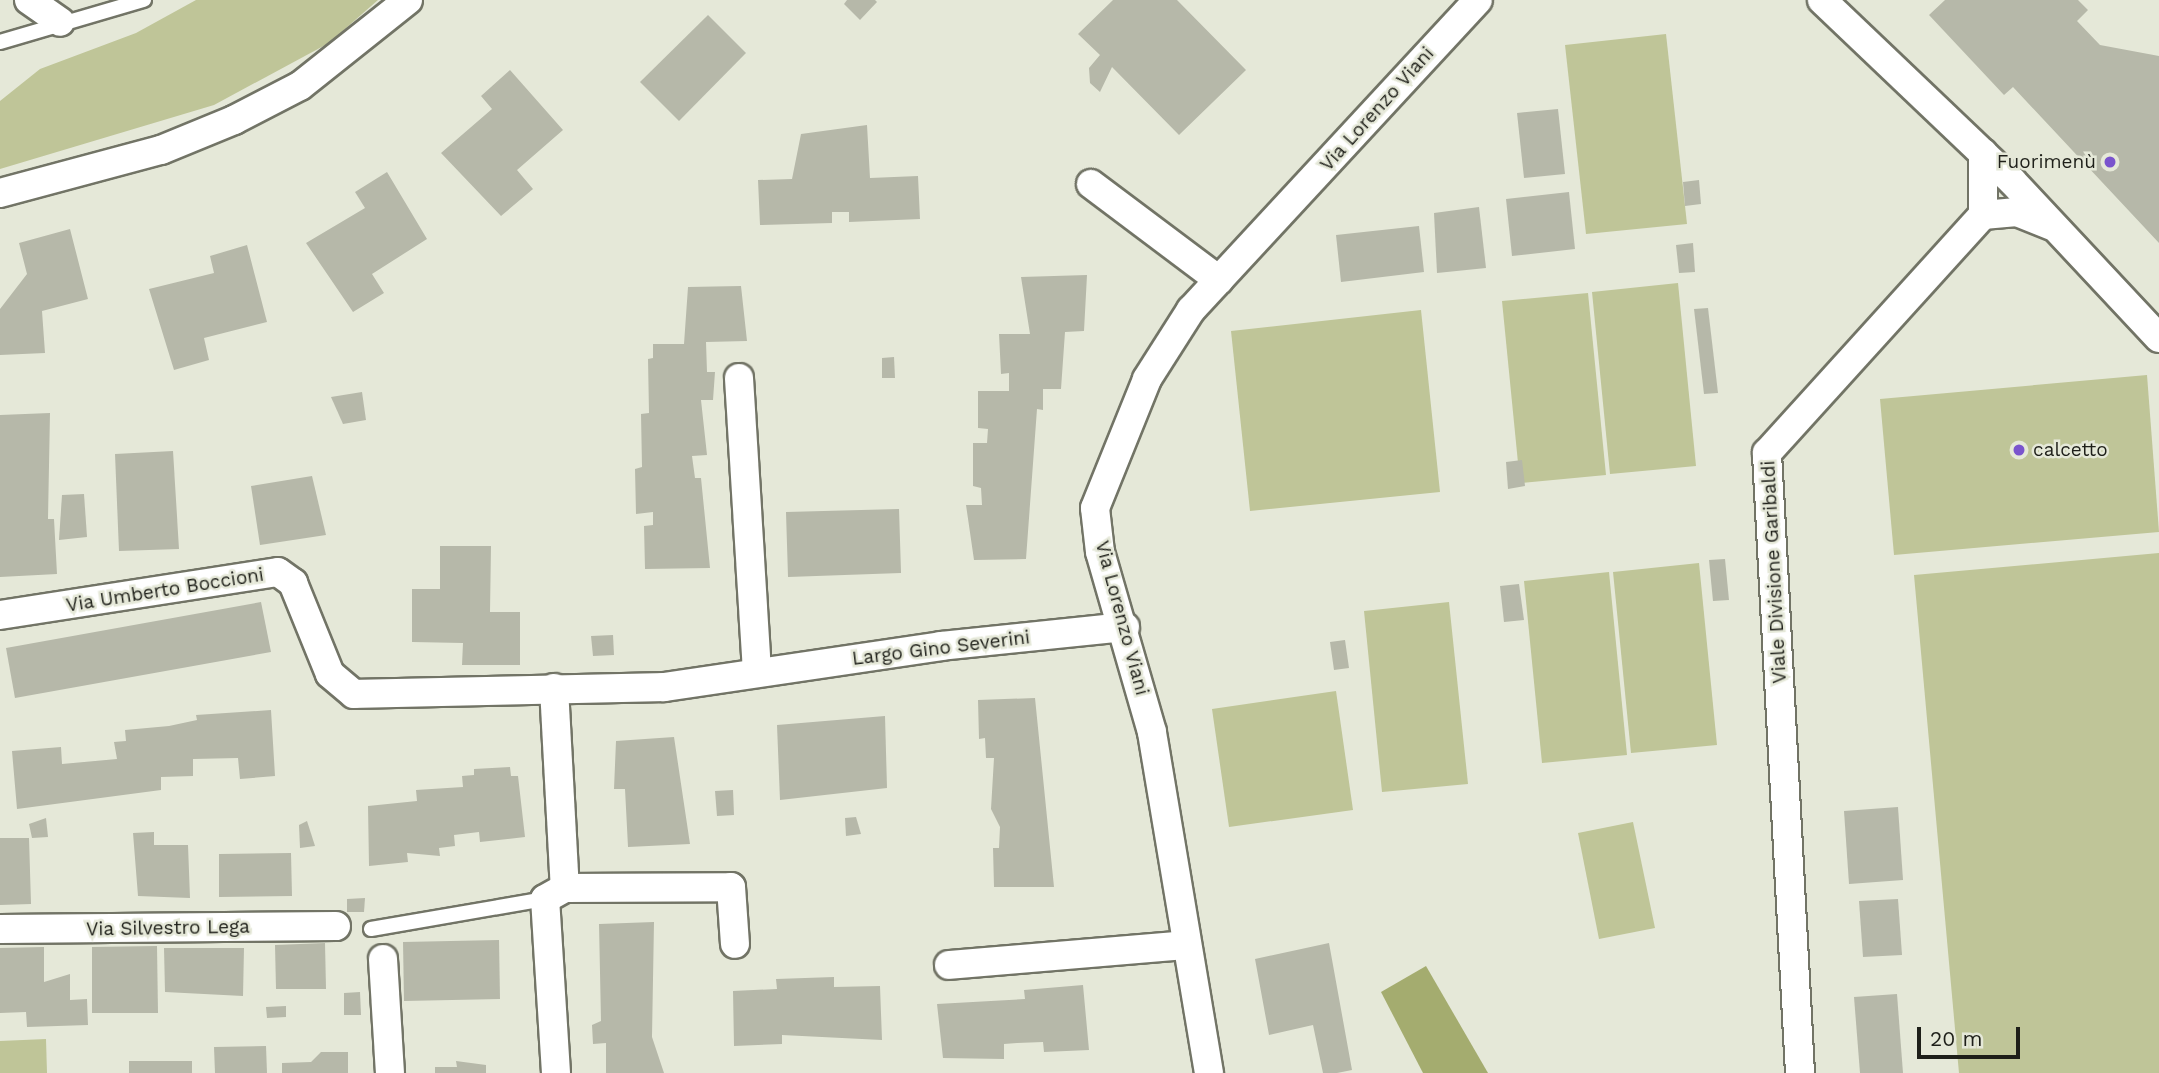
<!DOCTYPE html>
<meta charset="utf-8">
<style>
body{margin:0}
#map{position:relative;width:2159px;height:1073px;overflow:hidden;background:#e5e8d8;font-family:"Work Sans",sans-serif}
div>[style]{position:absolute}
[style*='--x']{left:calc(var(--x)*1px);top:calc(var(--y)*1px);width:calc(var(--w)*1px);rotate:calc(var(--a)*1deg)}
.green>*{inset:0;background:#bfc598}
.water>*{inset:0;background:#a4ac6f}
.building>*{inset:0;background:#b6b8a9}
.roads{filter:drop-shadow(2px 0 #727466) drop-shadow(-2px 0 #727466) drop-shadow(0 2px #727466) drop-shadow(0 -2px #727466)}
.lane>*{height:14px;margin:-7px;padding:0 7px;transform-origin:7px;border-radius:7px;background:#fff}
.street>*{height:28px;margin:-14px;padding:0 14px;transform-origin:14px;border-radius:14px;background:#fff}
.dots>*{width:19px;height:19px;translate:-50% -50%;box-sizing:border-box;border:4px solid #e5e8d8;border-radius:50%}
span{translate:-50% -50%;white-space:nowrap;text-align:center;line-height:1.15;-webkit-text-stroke:5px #e5e8d8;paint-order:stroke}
.street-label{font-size:19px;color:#1e1f19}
.poi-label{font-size:19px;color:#1e1f19}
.right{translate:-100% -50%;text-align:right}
.left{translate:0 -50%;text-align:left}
.scale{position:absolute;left:1917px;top:1027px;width:103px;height:32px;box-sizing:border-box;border:4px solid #1e1f19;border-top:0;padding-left:9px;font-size:21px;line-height:24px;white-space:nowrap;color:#1e1f19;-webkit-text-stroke:5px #e5e8d8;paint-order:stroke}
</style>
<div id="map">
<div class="green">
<div style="clip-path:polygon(196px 0,378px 0,329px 43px,214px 105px,0 169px,0 101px,40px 69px,136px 33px)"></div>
<div style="clip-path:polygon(1666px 34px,1687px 224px,1586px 234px,1565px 45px)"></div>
<div style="clip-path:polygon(1678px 283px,1696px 466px,1610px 474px,1592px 292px)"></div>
<div style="clip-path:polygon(1588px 293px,1606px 475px,1520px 483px,1502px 301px)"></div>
<div style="clip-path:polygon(1421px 310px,1440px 492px,1250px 511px,1231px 331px)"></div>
<div style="clip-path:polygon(2147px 375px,2159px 532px,1894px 555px,1880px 399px)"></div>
<div style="clip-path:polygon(2159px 553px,2159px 1073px,1959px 1073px,1914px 575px)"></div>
<div style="clip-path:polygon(1699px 563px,1717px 745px,1631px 753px,1613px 572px)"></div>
<div style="clip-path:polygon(1609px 572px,1627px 755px,1542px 763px,1524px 581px)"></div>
<div style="clip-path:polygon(1449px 602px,1468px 784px,1382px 792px,1364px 611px)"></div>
<div style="clip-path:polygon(1336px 691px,1353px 810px,1229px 827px,1212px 709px)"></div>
<div style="clip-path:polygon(1633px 822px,1655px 928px,1599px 939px,1578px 833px)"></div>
<div style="clip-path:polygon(46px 1039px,47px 1073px,0 1073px,0 1041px)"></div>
</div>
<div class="water">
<div style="clip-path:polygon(1426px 966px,1488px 1073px,1423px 1073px,1381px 992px)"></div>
</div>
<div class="building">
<div style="clip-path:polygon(847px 0,875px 0,877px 2px,860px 20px,844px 4px)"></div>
<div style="clip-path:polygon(1113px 0,1177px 0,1246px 70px,1179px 135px,1112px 67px,1100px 92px,1090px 83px,1089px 68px,1100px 55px,1078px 34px)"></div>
<div style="clip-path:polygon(1945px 0,2078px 0,2088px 10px,2077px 21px,2100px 45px,2159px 56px,2159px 243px,2013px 87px,2004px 95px,1929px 15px)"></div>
<div style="clip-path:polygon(708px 15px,746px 53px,679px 121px,640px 82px)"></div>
<div style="clip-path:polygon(510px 70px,563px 130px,517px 170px,533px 189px,501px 216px,441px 153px,492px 109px,481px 96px)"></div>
<div style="clip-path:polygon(1558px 109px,1565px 174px,1524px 178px,1517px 113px)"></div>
<div style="clip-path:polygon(867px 125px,870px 178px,918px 176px,920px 219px,849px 222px,849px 212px,832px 212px,832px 223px,760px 225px,758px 180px,792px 179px,801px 134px)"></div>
<div style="clip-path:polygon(387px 172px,427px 239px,372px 274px,384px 293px,353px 312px,306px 243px,365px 208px,355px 192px)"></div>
<div style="clip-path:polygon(1699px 180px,1701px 204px,1685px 206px,1683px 182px)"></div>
<div style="clip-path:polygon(1569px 192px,1575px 249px,1512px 256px,1506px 199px)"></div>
<div style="clip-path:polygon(1479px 207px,1486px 268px,1437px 273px,1434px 213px)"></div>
<div style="clip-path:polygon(1419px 226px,1424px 272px,1341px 282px,1336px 235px)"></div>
<div style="clip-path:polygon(70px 229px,88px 299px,42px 311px,45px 353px,0 355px,0 309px,27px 274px,19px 243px)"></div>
<div style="clip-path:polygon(1693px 243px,1695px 272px,1679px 273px,1676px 245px)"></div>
<div style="clip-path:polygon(247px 245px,267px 322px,204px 338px,209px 360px,174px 370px,149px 289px,214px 273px,210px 256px)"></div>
<div style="clip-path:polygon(1087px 275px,1084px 331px,1065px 332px,1061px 389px,1043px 389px,1043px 410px,1037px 409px,1026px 559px,974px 560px,966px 505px,982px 505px,981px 488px,973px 486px,973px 443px,987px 443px,988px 429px,978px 428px,978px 391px,1009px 391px,1009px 373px,1001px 374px,999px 334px,1030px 334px,1021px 277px)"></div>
<div style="clip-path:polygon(741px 286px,747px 341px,706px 342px,707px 372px,715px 372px,713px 400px,701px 400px,707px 455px,692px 456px,695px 478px,701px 478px,710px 568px,645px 569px,644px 526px,653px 525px,653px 512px,636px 514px,635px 469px,642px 467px,641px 414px,649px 413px,648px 359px,653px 358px,653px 344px,684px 344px,688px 287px)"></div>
<div style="clip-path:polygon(1708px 308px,1718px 393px,1704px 394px,1694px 309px)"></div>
<div style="clip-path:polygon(894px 357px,895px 378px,882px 378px,882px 358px)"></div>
<div style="clip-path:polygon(362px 392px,366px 420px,343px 424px,331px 397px)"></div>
<div style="clip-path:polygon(50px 413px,48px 519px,54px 519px,57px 574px,0 577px,0 415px)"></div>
<div style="clip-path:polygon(173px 451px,179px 549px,119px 551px,115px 454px)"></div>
<div style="clip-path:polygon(1522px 460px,1525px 486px,1508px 489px,1506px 462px)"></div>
<div style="clip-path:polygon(312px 476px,326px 535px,260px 545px,251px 486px)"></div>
<div style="clip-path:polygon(84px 494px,87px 537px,59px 540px,62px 495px)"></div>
<div style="clip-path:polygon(899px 509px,901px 573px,788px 577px,786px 512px)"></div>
<div style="clip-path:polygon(440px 546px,491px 546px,490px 612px,520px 612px,520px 665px,462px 665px,463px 643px,412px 642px,412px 589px,440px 589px)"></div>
<div style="clip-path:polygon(1725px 559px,1729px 600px,1713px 601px,1709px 560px)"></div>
<div style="clip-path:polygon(1519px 584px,1524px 620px,1504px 622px,1500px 586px)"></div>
<div style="clip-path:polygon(261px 602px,271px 652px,15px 698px,6px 648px)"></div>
<div style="clip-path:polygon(613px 635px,614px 655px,593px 656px,591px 636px)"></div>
<div style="clip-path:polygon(1345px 640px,1349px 668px,1334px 670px,1330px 642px)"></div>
<div style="clip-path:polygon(1035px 698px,1054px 887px,994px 887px,993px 848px,999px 848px,1000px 827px,991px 809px,994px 758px,986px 758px,985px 738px,979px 739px,978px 700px)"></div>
<div style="clip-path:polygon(271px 710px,275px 776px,240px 779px,238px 758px,193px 759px,193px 776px,161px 777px,161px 790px,17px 809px,12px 751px,61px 747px,62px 764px,117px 759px,114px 742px,126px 741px,125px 730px,169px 726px,197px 720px,196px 715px)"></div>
<div style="clip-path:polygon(885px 716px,887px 788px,780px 800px,777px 725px)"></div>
<div style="clip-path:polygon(674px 737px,690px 844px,628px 847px,625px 789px,614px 789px,616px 741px)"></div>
<div style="clip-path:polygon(510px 767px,511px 776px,518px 776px,525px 837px,480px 842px,479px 832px,454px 835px,455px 846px,439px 848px,440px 856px,407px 853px,408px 862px,369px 866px,368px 806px,417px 801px,416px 790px,463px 787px,462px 776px,474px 775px,474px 769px)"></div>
<div style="clip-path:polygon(733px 790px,734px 815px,717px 816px,715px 791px)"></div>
<div style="clip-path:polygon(1898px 807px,1903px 880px,1849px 884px,1844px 811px)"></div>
<div style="clip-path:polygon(856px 817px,861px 834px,846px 836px,845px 818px)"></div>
<div style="clip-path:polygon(46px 818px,48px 837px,32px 838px,29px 824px)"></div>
<div style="clip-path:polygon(307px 821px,315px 846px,300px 848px,299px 825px)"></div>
<div style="clip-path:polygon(154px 832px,154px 845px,188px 845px,190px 898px,138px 896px,133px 833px)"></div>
<div style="clip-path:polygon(0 838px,29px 838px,31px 904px,0 905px)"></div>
<div style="clip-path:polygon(291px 853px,292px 896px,219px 897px,219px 854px)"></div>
<div style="clip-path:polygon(365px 898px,364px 912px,347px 912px,347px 899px)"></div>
<div style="clip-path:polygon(1898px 899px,1902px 955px,1863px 957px,1859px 901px)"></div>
<div style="clip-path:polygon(654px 922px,652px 1037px,664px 1073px,606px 1073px,606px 1043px,593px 1044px,592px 1025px,601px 1021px,599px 924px)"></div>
<div style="clip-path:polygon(499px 940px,500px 999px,404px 1001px,403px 942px)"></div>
<div style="clip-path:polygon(325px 943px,326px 989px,276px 989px,275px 945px)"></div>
<div style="clip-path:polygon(1329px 943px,1352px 1070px,1337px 1073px,1323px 1073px,1313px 1025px,1269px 1035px,1255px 959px)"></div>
<div style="clip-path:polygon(157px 946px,158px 1013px,92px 1013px,92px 947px)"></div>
<div style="clip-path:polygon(44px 947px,44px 982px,70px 974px,70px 1000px,87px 999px,88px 1025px,27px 1027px,26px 1012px,0 1013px,0 948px)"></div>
<div style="clip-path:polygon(164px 948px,244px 948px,243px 996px,165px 992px)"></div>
<div style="clip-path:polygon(834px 977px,834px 987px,880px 986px,882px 1040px,782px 1035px,782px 1044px,734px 1046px,733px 991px,777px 989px,776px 979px)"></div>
<div style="clip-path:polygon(1083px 985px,1089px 1050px,1044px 1052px,1043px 1042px,1017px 1043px,1004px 1044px,1004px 1059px,943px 1058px,937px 1004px,1025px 999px,1024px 990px)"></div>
<div style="clip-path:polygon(360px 992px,361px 1015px,344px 1015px,344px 993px)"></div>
<div style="clip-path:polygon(1897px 994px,1903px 1073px,1860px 1073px,1854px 997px)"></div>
<div style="clip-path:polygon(286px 1006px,286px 1017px,267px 1018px,266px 1007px)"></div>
<div style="clip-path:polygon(266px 1046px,267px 1073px,215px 1073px,214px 1047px)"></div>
<div style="clip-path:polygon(321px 1052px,348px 1052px,348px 1073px,282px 1073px,282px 1063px,311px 1062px)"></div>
<div style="clip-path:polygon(129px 1061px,192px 1061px,192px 1073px,129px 1073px)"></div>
<div style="clip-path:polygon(456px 1061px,486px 1065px,486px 1073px,435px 1073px,435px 1067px,457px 1067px)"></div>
</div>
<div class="roads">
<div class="lane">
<div style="--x:0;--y:42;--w:150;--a:-16.3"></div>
<div style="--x:371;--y:929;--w:177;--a:-9.8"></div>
</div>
<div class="street">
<div style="--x:29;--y:0;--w:38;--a:35"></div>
<div style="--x:1822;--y:0;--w:262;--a:43.6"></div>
<div style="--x:2012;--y:181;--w:215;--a:46.9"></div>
<div style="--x:1091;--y:184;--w:160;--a:36.9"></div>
<div style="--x:0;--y:193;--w:167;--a:-15"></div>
<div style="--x:161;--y:150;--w:79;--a:-22.3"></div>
<div style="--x:234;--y:120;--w:74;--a:-27.3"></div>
<div style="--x:300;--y:86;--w:138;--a:-38.5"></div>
<div style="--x:1983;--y:215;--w:34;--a:-5"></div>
<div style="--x:2017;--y:212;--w:37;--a:22"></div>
<div style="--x:739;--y:378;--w:295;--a:86.5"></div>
<div style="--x:0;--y:615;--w:281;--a:-8.8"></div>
<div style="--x:278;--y:572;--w:19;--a:36"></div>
<div style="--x:293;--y:583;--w:98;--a:67.9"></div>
<div style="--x:330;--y:674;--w:31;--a:40"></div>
<div style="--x:354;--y:694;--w:310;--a:-1.3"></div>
<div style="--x:664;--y:687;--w:280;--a:-8.4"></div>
<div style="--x:941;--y:646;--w:185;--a:-5.9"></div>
<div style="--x:554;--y:688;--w:200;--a:86.9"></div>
<div style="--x:565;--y:888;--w:166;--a:-0.3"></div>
<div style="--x:731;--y:887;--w:57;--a:86"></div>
<div style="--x:0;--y:929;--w:336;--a:-0.5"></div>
<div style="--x:383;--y:959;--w:114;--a:86.5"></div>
<div style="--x:949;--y:965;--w:238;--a:-4.8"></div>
<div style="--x:556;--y:1073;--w:174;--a:-93.6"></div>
<div style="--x:545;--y:899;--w:23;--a:-29"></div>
<div style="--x:1209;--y:1073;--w:346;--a:-99.5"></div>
<div style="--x:1152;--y:732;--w:187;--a:-106.1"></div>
<div style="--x:1100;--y:552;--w:44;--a:-96.5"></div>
<div style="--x:1095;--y:508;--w:139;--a:-68"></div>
<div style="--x:1147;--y:379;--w:82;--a:-57.5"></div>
<div style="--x:1191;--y:310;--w:422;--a:-47.2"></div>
<div style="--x:1800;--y:1073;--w:621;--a:-93.05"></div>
<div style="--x:1767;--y:453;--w:321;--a:-47.8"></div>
<div style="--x:1983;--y:215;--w:62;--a:-90"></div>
</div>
</div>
<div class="dots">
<div style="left:2110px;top:162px;background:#7a54cd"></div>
<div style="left:2019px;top:450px;background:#7a54cd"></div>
</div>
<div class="street-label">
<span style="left:1377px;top:109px;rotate:-48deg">Via Lorenzo Viani</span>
<span style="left:1774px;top:572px;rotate:-93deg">Viale Divisione Garibaldi</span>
<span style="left:165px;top:590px;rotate:-9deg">Via Umberto Boccioni</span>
<span style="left:1122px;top:618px;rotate:75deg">Via Lorenzo Viani</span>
<span style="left:941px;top:648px;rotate:-7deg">Largo Gino Severini</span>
<span style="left:168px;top:928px;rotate:-1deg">Via Silvestro Lega</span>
</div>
<div class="poi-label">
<span class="right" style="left:2096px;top:162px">Fuorimenù</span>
<span class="left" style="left:2033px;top:450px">calcetto</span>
</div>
<div class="scale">20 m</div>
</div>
